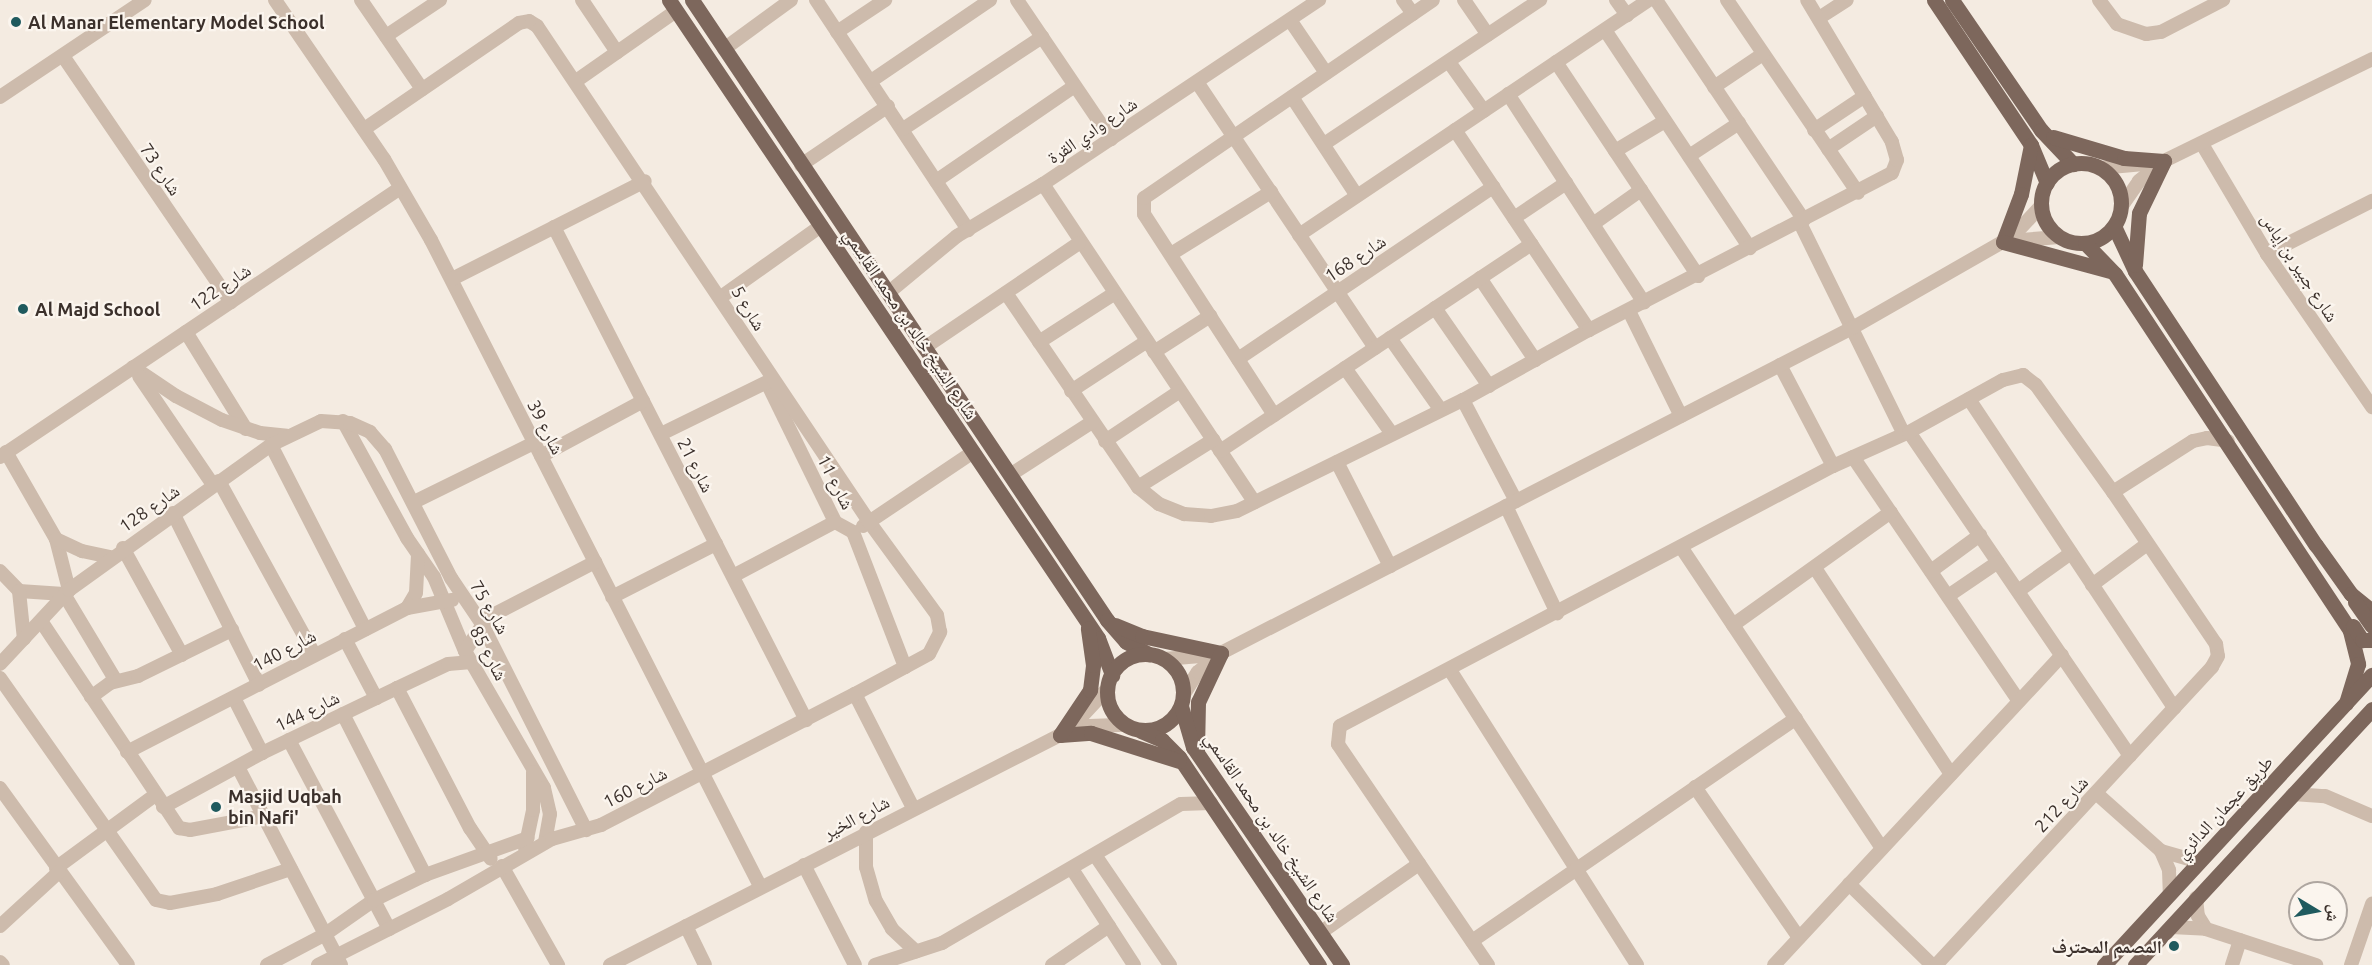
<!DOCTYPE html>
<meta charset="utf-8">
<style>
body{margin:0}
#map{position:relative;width:2372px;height:965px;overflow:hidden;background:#f4ebe1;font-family:Ubuntu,"Noto Naskh Arabic",sans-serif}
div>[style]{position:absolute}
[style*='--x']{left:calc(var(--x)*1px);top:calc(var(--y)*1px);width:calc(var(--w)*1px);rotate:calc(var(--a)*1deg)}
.minor>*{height:14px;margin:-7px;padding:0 7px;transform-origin:7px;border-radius:7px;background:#cdbbac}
.major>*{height:15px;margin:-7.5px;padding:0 7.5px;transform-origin:7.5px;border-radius:7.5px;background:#7d675c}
.major>.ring{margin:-7.5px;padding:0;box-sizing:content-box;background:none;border:15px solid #7d675c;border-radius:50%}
.dots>*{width:16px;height:16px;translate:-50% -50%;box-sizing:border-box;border:3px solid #fbf5ee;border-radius:50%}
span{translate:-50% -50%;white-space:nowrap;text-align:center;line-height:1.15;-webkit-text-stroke:4.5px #fbf5ee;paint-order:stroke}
.poi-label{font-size:18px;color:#3b302b;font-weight:700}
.left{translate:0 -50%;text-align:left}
.right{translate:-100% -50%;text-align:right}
.street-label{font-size:18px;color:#3b302b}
.north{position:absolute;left:2288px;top:881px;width:60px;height:60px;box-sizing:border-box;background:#fbf5ee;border:2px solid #aea6a0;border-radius:50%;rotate:100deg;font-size:16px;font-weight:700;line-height:24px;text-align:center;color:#3b302b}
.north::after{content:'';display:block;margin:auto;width:21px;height:27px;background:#1f5a5e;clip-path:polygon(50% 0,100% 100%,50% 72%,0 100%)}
</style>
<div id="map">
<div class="minor">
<div style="--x:275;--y:0;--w:193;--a:55.6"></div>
<div style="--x:384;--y:159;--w:94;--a:59.9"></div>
<div style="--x:431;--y:240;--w:725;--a:63.01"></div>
<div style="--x:361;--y:0;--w:108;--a:55.6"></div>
<div style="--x:582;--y:0;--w:63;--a:56.1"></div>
<div style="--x:816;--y:0;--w:276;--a:56.5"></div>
<div style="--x:1017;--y:0;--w:168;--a:55.9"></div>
<div style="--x:1403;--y:0;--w:17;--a:54"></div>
<div style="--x:1464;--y:0;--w:42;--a:55.6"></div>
<div style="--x:1616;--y:0;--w:19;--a:54"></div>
<div style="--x:1656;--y:0;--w:265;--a:56.1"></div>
<div style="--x:1727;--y:0;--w:233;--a:55.8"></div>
<div style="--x:2099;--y:0;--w:30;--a:53"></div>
<div style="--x:2117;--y:24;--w:31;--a:19"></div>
<div style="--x:2146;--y:34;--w:15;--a:-8"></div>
<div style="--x:2161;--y:32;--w:70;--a:-27.3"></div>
<div style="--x:1819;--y:18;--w:33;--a:-33"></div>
<div style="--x:1290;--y:20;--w:64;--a:55.8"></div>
<div style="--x:1605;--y:30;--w:262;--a:56.4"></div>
<div style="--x:837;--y:32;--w:58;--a:-33.7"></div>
<div style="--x:386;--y:36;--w:65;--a:-33.7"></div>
<div style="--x:724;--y:49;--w:83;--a:-36.2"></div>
<div style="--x:63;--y:56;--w:298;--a:55.7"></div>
<div style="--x:1449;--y:62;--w:60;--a:54.5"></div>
<div style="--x:1556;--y:62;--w:257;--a:56.4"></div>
<div style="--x:576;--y:81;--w:122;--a:-35"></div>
<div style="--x:871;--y:81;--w:144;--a:-34.2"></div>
<div style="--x:1197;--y:82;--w:320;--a:56.2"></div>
<div style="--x:1714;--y:87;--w:59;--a:-34"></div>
<div style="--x:1508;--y:94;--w:249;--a:56.9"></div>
<div style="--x:0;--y:97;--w:174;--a:-33.8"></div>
<div style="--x:1292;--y:97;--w:118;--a:56.7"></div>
<div style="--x:903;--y:129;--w:167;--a:-33.5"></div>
<div style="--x:1455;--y:130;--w:241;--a:56.2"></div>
<div style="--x:1814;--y:130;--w:61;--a:-33.7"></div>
<div style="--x:1324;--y:144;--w:260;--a:-33.7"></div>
<div style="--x:2202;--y:144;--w:128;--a:59.4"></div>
<div style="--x:2267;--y:254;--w:186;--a:55.5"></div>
<div style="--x:1828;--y:149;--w:59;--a:-34"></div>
<div style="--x:1615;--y:151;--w:58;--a:-31"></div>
<div style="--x:1689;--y:156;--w:60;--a:-33.4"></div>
<div style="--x:801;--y:165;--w:105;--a:-34.1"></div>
<div style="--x:2100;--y:168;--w:44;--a:-5.2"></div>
<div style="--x:936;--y:181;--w:168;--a:-34.4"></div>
<div style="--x:1043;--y:184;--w:382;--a:56.4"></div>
<div style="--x:2121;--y:207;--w:32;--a:-55"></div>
<div style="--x:2139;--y:181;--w:32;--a:-39"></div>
<div style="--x:2164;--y:161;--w:232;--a:-26.1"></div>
<div style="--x:1514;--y:218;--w:63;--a:-33.9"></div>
<div style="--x:1800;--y:223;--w:235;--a:63.8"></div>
<div style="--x:1593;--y:224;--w:59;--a:-35.3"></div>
<div style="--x:554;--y:227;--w:554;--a:62.93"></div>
<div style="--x:1299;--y:235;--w:422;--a:-33.9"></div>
<div style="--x:2008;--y:241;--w:51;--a:-4.5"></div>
<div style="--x:1171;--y:254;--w:118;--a:-31.8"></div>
<div style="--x:2267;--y:254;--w:118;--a:-26.8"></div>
<div style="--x:1480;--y:278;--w:99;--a:56.1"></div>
<div style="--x:452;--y:279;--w:216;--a:-26.9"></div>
<div style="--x:888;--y:293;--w:89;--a:-39.6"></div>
<div style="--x:957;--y:236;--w:100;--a:-31.2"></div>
<div style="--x:1043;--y:184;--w:332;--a:-33.7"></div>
<div style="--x:1006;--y:293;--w:235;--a:55.8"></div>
<div style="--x:1138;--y:487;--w:27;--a:39"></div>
<div style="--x:1159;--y:504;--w:27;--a:22"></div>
<div style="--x:1184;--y:514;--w:27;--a:4"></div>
<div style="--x:1211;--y:516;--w:26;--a:-11"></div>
<div style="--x:1237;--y:511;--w:252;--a:-26.2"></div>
<div style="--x:1463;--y:400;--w:144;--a:-29.1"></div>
<div style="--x:1589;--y:330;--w:341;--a:-27.4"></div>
<div style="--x:1892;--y:173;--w:14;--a:-69"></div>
<div style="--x:1897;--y:160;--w:19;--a:-106"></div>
<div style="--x:1892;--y:142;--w:165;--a:-120.9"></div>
<div style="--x:721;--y:297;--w:123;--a:-35.4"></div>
<div style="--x:1435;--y:308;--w:95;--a:55.3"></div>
<div style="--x:1629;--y:311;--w:117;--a:63.7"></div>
<div style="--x:186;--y:332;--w:114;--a:58.3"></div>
<div style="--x:1390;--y:338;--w:87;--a:54.8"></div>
<div style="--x:1039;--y:342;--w:90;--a:-32.8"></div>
<div style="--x:924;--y:348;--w:187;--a:-34.1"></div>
<div style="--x:1154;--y:352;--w:67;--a:-32.7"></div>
<div style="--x:1238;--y:359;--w:308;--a:-34"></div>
<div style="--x:1780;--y:365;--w:114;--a:62.3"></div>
<div style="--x:133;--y:367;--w:52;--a:34"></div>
<div style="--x:176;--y:396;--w:52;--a:27.6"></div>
<div style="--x:222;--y:420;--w:40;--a:18.9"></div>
<div style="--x:260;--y:433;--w:27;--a:6"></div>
<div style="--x:1345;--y:368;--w:81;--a:54.5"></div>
<div style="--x:139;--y:376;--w:132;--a:55.8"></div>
<div style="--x:769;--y:387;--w:150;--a:63.9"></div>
<div style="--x:835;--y:522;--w:21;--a:29"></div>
<div style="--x:853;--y:532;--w:145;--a:68.9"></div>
<div style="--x:1071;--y:391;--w:91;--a:-33.3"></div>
<div style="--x:1969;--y:399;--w:371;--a:56.4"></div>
<div style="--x:1463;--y:400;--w:114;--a:62.3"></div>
<div style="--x:1274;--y:415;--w:239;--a:-122.9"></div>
<div style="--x:1144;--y:214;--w:16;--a:-90"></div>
<div style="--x:1144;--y:198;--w:350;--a:-34.4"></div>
<div style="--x:343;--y:421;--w:133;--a:61.3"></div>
<div style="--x:407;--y:538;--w:47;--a:55.3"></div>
<div style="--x:434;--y:577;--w:80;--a:67.3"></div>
<div style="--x:465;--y:651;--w:158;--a:60"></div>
<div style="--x:544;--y:788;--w:27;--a:77"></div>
<div style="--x:550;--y:814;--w:29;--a:100"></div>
<div style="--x:1909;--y:432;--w:392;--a:55.7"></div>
<div style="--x:661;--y:434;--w:118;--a:-26.1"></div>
<div style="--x:1105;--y:441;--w:90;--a:-33.7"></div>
<div style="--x:271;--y:445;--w:207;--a:62.9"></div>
<div style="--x:1220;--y:451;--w:374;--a:-33.6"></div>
<div style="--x:6;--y:452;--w:100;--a:60.1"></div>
<div style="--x:56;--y:539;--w:53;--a:75.7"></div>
<div style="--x:541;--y:456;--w:116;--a:-28.3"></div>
<div style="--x:0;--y:457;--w:482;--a:-33.9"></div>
<div style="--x:1853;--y:457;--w:295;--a:55.8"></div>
<div style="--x:1337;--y:462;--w:117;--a:63"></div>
<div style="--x:1010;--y:475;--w:98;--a:-32.9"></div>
<div style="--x:219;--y:481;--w:197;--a:61.2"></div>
<div style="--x:1138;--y:487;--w:89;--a:-32.1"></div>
<div style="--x:2113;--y:492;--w:95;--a:-32.5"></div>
<div style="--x:2193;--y:441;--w:14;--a:-12"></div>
<div style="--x:2207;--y:438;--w:21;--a:8"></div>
<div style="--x:414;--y:502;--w:134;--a:-26.2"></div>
<div style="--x:1506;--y:506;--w:119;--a:64.5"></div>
<div style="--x:173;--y:513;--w:192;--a:63.4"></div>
<div style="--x:863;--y:526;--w:133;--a:-33.9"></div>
<div style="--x:56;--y:539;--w:29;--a:25"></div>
<div style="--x:82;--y:551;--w:30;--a:12"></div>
<div style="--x:1681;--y:547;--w:362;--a:56.3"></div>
<div style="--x:123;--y:548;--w:122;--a:61.1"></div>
<div style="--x:1815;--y:568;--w:247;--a:56.6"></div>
<div style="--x:0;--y:571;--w:28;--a:46"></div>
<div style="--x:1931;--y:571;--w:61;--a:-36.3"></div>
<div style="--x:733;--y:576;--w:115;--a:-27.9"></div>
<div style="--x:2092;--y:585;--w:69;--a:-36.7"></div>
<div style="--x:19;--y:591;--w:45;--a:3.8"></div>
<div style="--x:64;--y:594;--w:101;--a:59.1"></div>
<div style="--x:19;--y:591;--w:48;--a:84.1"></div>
<div style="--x:2018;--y:591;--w:65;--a:-35.6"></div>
<div style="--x:1948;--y:596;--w:60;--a:-34.2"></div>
<div style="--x:612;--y:597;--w:117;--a:-27"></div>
<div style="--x:407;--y:608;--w:17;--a:-59"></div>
<div style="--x:416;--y:593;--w:39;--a:-87"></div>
<div style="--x:41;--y:621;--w:249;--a:56.3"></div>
<div style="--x:179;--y:828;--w:11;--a:10"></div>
<div style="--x:190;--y:830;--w:75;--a:-10.7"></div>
<div style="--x:1733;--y:625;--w:194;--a:-35.6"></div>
<div style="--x:345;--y:639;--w:67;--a:62.3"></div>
<div style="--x:465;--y:651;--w:40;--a:-56"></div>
<div style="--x:487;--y:618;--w:122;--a:-27.4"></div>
<div style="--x:1164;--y:659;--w:49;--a:-4.7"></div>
<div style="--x:0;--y:664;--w:101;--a:-47"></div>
<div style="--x:69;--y:590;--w:249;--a:-35.7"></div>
<div style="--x:271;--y:445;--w:55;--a:-25.6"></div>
<div style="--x:321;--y:421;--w:29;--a:4"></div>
<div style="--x:350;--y:423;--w:22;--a:24"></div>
<div style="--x:370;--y:432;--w:23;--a:49"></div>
<div style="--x:385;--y:449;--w:145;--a:62.9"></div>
<div style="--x:451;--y:578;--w:55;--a:56"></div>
<div style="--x:482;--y:624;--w:231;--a:63.2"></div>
<div style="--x:1450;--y:670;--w:349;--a:57.6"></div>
<div style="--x:0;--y:678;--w:271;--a:54.9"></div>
<div style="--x:156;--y:900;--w:14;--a:12"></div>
<div style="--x:170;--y:903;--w:48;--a:-10.8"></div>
<div style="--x:217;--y:894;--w:78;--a:-18.7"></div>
<div style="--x:397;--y:688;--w:158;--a:62.5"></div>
<div style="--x:470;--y:828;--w:37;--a:56"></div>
<div style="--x:855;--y:694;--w:128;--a:63"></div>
<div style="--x:1184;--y:694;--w:26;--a:-58"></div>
<div style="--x:1198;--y:672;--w:30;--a:-40"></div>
<div style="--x:1221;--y:653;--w:712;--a:-27.25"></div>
<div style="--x:1854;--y:327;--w:183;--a:-29.8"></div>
<div style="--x:2013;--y:236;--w:41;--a:-47"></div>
<div style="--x:91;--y:697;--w:24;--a:-36"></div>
<div style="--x:110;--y:683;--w:29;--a:-14"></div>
<div style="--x:138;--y:676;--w:105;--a:-26.1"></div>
<div style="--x:234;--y:698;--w:62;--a:63"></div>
<div style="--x:343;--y:714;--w:181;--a:63"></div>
<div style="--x:1071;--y:728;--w:54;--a:-47.2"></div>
<div style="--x:289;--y:740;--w:214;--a:62.1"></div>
<div style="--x:127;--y:752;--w:315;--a:-27.2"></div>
<div style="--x:407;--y:608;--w:46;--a:-10.1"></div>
<div style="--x:238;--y:767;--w:223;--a:62.5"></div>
<div style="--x:1695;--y:787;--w:183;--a:55.4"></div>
<div style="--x:0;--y:788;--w:218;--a:54.1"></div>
<div style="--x:2096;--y:793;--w:87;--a:41.7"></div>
<div style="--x:2161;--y:851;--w:40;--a:16"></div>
<div style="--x:2293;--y:794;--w:32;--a:4"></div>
<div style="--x:2325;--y:796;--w:51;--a:23.1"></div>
<div style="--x:163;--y:807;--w:113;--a:-28.6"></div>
<div style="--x:262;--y:753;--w:150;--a:-25.7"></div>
<div style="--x:397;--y:688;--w:56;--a:-25.2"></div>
<div style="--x:448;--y:664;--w:24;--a:-5"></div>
<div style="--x:866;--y:832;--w:35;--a:90"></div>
<div style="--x:866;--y:867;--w:35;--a:74"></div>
<div style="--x:876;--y:901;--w:32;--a:60"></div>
<div style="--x:892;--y:929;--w:33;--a:43"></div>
<div style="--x:525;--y:848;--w:39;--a:-78"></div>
<div style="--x:533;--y:810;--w:38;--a:-90"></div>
<div style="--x:2161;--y:851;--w:21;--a:67"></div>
<div style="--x:2169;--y:870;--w:23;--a:88"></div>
<div style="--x:1095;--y:855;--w:133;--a:55.7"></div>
<div style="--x:804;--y:865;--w:112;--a:63"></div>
<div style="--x:502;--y:866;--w:114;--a:60.5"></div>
<div style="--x:56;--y:868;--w:123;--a:-36.4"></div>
<div style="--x:1072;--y:869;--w:114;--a:57.1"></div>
<div style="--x:1849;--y:884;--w:116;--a:44.3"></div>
<div style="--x:2196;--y:898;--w:18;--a:84"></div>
<div style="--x:2198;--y:916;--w:15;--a:58"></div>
<div style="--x:0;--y:926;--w:80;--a:-42.5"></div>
<div style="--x:686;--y:926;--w:43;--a:64"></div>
<div style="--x:2171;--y:927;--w:35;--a:3"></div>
<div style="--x:2206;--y:929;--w:116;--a:18.1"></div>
<div style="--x:1320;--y:933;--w:121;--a:-34.9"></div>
<div style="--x:1472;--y:941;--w:393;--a:-34.5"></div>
<div style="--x:0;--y:962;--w:4;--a:45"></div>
<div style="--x:267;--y:965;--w:64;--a:-27.8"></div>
<div style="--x:324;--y:935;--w:61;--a:-35"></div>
<div style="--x:374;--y:900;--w:57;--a:-26.1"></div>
<div style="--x:425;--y:875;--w:109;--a:-19.8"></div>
<div style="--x:318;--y:965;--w:146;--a:-26.9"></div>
<div style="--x:448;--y:899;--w:120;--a:-30"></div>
<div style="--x:552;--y:839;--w:51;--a:-15.9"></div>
<div style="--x:601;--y:825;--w:286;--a:-27.3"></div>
<div style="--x:855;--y:694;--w:84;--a:-28.4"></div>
<div style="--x:929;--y:654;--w:25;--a:-63"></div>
<div style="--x:940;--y:632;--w:17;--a:-100"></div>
<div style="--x:937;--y:615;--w:114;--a:-126.1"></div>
<div style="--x:870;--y:523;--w:598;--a:-123.82"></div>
<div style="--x:537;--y:26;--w:9;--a:-148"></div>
<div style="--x:529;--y:21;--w:10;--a:169"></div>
<div style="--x:519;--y:23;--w:188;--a:145.6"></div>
<div style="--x:610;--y:965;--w:505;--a:-27.07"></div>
<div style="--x:1060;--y:735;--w:30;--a:-17"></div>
<div style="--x:1089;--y:726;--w:36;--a:-2"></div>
<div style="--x:875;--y:965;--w:71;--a:-18.2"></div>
<div style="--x:942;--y:943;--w:276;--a:-30.2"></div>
<div style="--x:1181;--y:804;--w:30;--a:-2"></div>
<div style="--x:1052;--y:965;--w:69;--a:-34.4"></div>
<div style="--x:1488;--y:965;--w:267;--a:-124.2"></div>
<div style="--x:1338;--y:744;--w:18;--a:-84"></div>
<div style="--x:1340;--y:726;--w:557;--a:-27.81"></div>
<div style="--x:1833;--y:466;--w:83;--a:-24.1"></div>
<div style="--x:1909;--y:432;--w:107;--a:-29"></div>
<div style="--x:2003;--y:380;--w:21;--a:-14"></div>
<div style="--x:2023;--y:375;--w:16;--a:38"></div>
<div style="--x:2036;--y:385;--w:132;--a:54.3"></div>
<div style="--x:2113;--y:492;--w:184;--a:55.9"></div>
<div style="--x:2216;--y:644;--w:12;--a:81"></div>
<div style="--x:2218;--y:656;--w:13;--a:119"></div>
<div style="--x:2212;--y:667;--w:406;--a:132.8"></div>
<div style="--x:1774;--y:965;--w:423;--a:-47.1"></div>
<div style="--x:2232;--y:965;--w:26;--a:-72"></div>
<div style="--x:2351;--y:965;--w:65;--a:-71"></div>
</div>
<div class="major">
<div style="--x:669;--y:0;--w:769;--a:56.08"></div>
<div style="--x:1098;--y:638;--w:40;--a:69"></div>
<div style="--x:692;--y:0;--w:746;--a:56.2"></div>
<div style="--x:1107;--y:620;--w:29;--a:49"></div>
<div style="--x:1126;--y:642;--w:26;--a:28"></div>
<div style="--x:1934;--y:0;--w:174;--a:56.2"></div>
<div style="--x:2031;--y:145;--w:41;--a:67.2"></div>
<div style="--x:1952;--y:0;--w:158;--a:55.6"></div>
<div style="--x:2041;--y:130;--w:47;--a:46.7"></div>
<div style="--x:2053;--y:137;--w:74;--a:16.5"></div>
<div style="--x:2124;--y:158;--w:40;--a:4.3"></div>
<div style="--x:2031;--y:145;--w:50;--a:101.5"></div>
<div style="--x:2021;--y:194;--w:51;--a:110.6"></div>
<div style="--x:2003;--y:242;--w:111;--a:15.2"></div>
<div class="ring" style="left:2041px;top:163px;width:65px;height:65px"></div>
<div style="--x:2114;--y:226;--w:50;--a:65"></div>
<div style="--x:2135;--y:271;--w:328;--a:56.6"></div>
<div style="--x:2316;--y:545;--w:60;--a:54.5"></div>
<div style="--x:2351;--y:594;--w:27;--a:39"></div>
<div style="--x:2085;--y:243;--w:43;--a:45.9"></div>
<div style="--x:2115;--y:274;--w:427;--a:56.6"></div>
<div style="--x:2350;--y:631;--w:34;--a:76"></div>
<div style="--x:2358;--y:664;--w:41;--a:107.1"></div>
<div style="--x:2135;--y:265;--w:52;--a:-85.6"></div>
<div style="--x:2139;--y:213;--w:58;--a:-64.3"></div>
<div style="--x:2355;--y:602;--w:29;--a:55"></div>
<div style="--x:1115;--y:625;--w:29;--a:22"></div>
<div style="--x:1142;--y:636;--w:81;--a:12.1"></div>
<div style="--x:1221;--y:653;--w:54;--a:115.1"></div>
<div style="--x:1198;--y:702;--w:48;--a:91.2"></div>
<div style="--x:2353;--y:626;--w:17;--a:57"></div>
<div style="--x:2362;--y:640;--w:10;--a:0"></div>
<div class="ring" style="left:1107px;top:654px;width:61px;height:61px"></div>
<div style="--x:1181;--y:706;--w:43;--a:73.7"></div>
<div style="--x:1193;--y:747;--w:264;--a:55.6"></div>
<div style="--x:1141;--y:731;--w:23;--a:23"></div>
<div style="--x:1162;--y:740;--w:24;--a:45"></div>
<div style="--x:1179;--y:757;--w:251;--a:56.1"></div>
<div style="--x:1060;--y:735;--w:31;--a:-4"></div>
<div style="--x:1091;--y:733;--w:92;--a:17.7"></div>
<div style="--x:1060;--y:735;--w:54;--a:-56.3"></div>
<div style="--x:1090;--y:690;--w:25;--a:-83"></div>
<div style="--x:1093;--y:665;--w:37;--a:-98"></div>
<div style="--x:2104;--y:965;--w:395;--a:-47.3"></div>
<div style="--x:2135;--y:965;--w:349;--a:-47.2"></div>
</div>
<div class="dots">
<div style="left:16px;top:22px;background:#1f5a5e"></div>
<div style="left:23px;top:309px;background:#1f5a5e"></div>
<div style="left:216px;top:807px;background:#1f5a5e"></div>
<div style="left:2174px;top:946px;background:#1f5a5e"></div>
</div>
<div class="poi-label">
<span class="left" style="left:28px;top:22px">Al Manar Elementary Model School</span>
<span class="left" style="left:35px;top:309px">Al Majd School</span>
<span class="left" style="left:228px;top:807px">Masjid Uqbah<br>bin Nafi'</span>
<span class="right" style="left:2162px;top:946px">المصمم المحترف</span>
</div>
<div class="street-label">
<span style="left:1092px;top:130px;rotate:-34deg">شارع وادي القرة</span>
<span style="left:161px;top:169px;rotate:56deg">شارع 73</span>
<span style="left:1355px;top:258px;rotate:-34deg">شارع 168</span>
<span style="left:2300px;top:267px;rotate:57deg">شارع جبير بن إياس</span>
<span style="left:220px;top:287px;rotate:-34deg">شارع 122</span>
<span style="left:749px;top:308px;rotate:59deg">شارع 5</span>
<span style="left:911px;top:324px;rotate:56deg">شارع الشيخ خالد بن محمد القاسمي</span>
<span style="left:546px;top:427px;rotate:63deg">شارع 39</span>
<span style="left:696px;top:465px;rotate:63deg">شارع 21</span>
<span style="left:836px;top:482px;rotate:63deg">شارع 11</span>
<span style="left:149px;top:508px;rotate:-35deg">شارع 128</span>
<span style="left:490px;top:607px;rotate:59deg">شارع 75</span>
<span style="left:284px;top:650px;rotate:-28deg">شارع 140</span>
<span style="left:489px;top:653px;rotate:62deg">شارع 85</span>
<span style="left:307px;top:711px;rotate:-26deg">شارع 144</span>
<span style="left:635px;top:787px;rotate:-27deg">شارع 160</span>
<span style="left:2061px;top:804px;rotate:-47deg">212 شارع</span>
<span style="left:2224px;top:807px;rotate:-47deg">طريق عجمان الدائري</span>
<span style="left:856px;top:817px;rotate:-28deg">شارع الخير</span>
<span style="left:1272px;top:827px;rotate:56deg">شارع الشيخ خالد بن محمد القاسمي</span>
</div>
<div class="north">ش</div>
</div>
